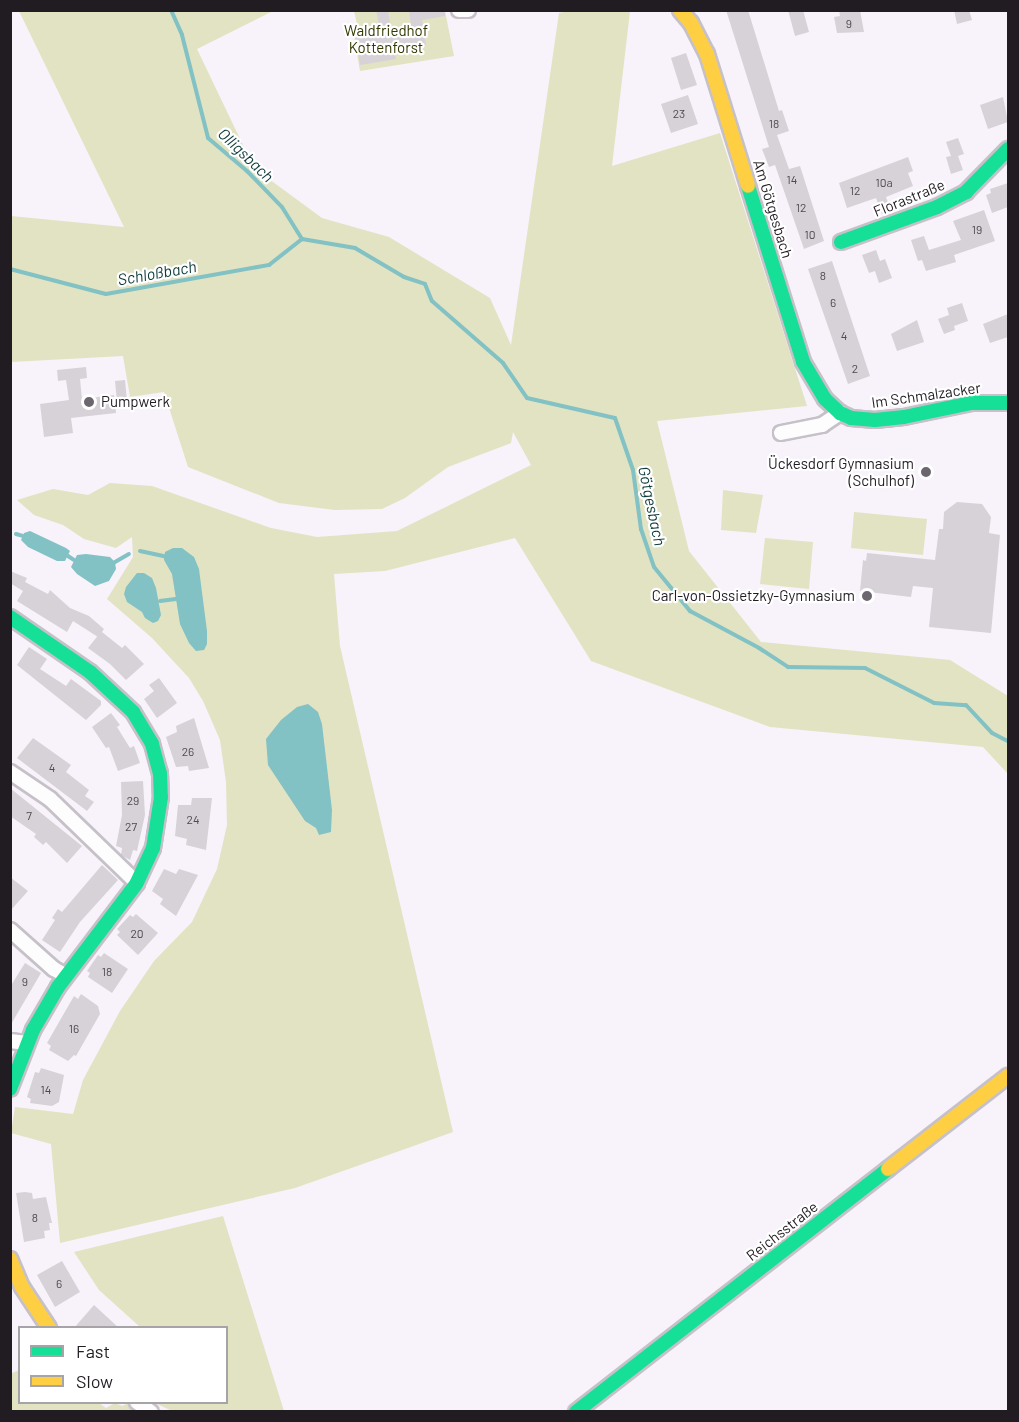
<!DOCTYPE html>
<meta charset="utf-8">
<style>
body{margin:0}
#map{position:relative;width:1019px;height:1422px;overflow:hidden;background:#f8f2fa;font-family:Barlow,sans-serif}
div>[style]{position:absolute}
[style*='--x']{left:calc(var(--x)*1px);top:calc(var(--y)*1px);width:calc(var(--w)*1px);rotate:calc(var(--a)*1deg)}
.green>*{inset:0;background:#e2e3c2}
.water>*{inset:0;background:#82c1c4}
.stream>*{height:4px;margin:-2px;padding:0 2px;transform-origin:2px;border-radius:2px;background:#82c1c4}
.building>*{inset:0;background:#d7d2d8}
.roads{filter:drop-shadow(2px 0 #c6c1c8) drop-shadow(-2px 0 #c6c1c8) drop-shadow(0 2px #c6c1c8) drop-shadow(0 -2px #c6c1c8)}
.street>*{height:14px;margin:-7px;padding:0 7px;transform-origin:7px;border-radius:7px;background:#fefdfe}
.fast>*{height:14px;margin:-7px;padding:0 7px;transform-origin:7px;border-radius:7px;background:#16e098}
.slow>*{height:14px;margin:-7px;padding:0 7px;transform-origin:7px;border-radius:7px;background:#ffcf43}
.dots>*{width:16px;height:16px;translate:-50% -50%;box-sizing:border-box;border:3px solid #fff;border-radius:50%}
span{translate:-50% -50%;white-space:nowrap;text-align:center;line-height:1.15;-webkit-text-stroke:4.5px #fff;paint-order:stroke}
.number-label{font-size:12px;color:#4e4950}
.number-label span{-webkit-text-stroke-width:0}
.park-label{font-size:15px;color:#343701}
.street-label{font-size:15px;color:#211b22}
.poi-label{font-size:15px;color:#211b22}
.left{translate:0 -50%;text-align:left}
.right{translate:-100% -50%;text-align:right}
.water-label{font-size:16px;color:#0d3a3a;font-style:italic}
.frame{position:absolute;inset:0;border:12px solid #211b22;pointer-events:none}
.legend{position:absolute;left:18px;top:1326px;width:210px;height:78px;box-sizing:border-box;background:#fff;border:2px solid #a6a4a7;margin:0;padding:8px 10px;list-style:none;font-size:18px;color:#211b22}
.legend li{display:flex;align-items:center;gap:12px;height:30px}
.legend b{width:30px;border:2px solid #a6a4a7}
</style>
<div id="map">
<div class="green">
<div style="clip-path:polygon(573px 10px,630px 11px,612px 166px,720px 133px,807px 406px,657px 421px,689px 551px,761px 642px,950px 660px,1008px 696px,1008px 774px,983px 747px,770px 727px,591px 661px,515px 538px,385px 571px,334px 574px,340px 646px,453px 1132px,295px 1188px,60px 1243px,51px 1144px,11px 1133px,15px 1107px,73px 1114px,83px 1080px,120px 1011px,154px 961px,192px 922px,217px 869px,227px 825px,226px 782px,220px 740px,203px 701px,189px 678px,152px 638px,107px 599px,133px 557px,132px 537px,116px 548px,84px 539px,63px 525px,34px 515px,17px 500px,53px 489px,88px 495px,110px 483px,152px 486px,271px 528px,317px 537px,397px 531px,531px 465px,513px 432px,511px 443px,448px 467px,405px 498px,382px 509px,335px 510px,279px 503px,188px 467px,164px 392px,130px 397px,123px 356px,11px 362px,11px 216px,124px 227px,19px 11px,273px 11px,197px 49px,254px 168px,322px 218px,389px 237px,490px 298px,511px 345px,559px 13px)"></div>
<div style="clip-path:polygon(354px 11px,445px 11px,454px 56px,360px 71px,352px 25px,357px 24px)"></div>
<div style="clip-path:polygon(723px 490px,763px 495px,756px 533px,721px 530px)"></div>
<div style="clip-path:polygon(854px 512px,927px 519px,923px 555px,851px 548px)"></div>
<div style="clip-path:polygon(765px 538px,813px 542px,809px 589px,760px 584px)"></div>
<div style="clip-path:polygon(223px 1216px,284px 1411px,172px 1411px,155px 1403px,226px 1402px,226px 1328px,140px 1327px,99px 1290px,74px 1252px)"></div>
<div style="clip-path:polygon(19px 1370px,20px 1402px,99px 1403px,106px 1408px,115px 1403px,122px 1406px,129px 1403px,144px 1411px,11px 1411px,10px 1374px)"></div>
</div>
<div class="water">
<div style="clip-path:polygon(30px 531px,66px 548px,70px 551px,65px 561px,57px 561px,28px 547px,21px 540px,24px 533px)"></div>
<div style="clip-path:polygon(173px 548px,182px 548px,194px 557px,199px 569px,207px 631px,207px 644px,204px 650px,196px 651px,189px 643px,180px 624px,172px 574px,164px 560px,165px 552px)"></div>
<div style="clip-path:polygon(86px 554px,110px 557px,115px 562px,116px 569px,109px 581px,95px 586px,77px 574px,71px 567px,77px 555px)"></div>
<div style="clip-path:polygon(137px 573px,144px 573px,152px 578px,156px 588px,161px 615px,158px 621px,153px 623px,145px 618px,142px 612px,127px 602px,124px 594px,126px 587px)"></div>
<div style="clip-path:polygon(308px 704px,318px 712px,322px 724px,332px 810px,331px 832px,319px 835px,316px 828px,305px 821px,268px 765px,266px 739px,281px 720px,297px 707px)"></div>
</div>
<div class="stream">
<div style="--x:171;--y:10;--w:27;--a:66"></div>
<div style="--x:182;--y:35;--w:106;--a:75.8"></div>
<div style="--x:208;--y:138;--w:51;--a:40.2"></div>
<div style="--x:247;--y:171;--w:50;--a:45.8"></div>
<div style="--x:282;--y:207;--w:38;--a:58"></div>
<div style="--x:302;--y:239;--w:54;--a:9.6"></div>
<div style="--x:355;--y:248;--w:57;--a:30.6"></div>
<div style="--x:404;--y:277;--w:22;--a:18"></div>
<div style="--x:425;--y:284;--w:18;--a:68"></div>
<div style="--x:432;--y:301;--w:94;--a:41.1"></div>
<div style="--x:503;--y:363;--w:42;--a:55.6"></div>
<div style="--x:527;--y:398;--w:90;--a:12.8"></div>
<div style="--x:615;--y:418;--w:55;--a:70.9"></div>
<div style="--x:633;--y:470;--w:60;--a:82.3"></div>
<div style="--x:641;--y:529;--w:40;--a:71.1"></div>
<div style="--x:654;--y:567;--w:57;--a:50.7"></div>
<div style="--x:690;--y:611;--w:78;--a:28.2"></div>
<div style="--x:759;--y:648;--w:35;--a:33"></div>
<div style="--x:788;--y:667;--w:77;--a:0.7"></div>
<div style="--x:865;--y:668;--w:77;--a:26.9"></div>
<div style="--x:934;--y:703;--w:32;--a:4"></div>
<div style="--x:966;--y:705;--w:38;--a:47"></div>
<div style="--x:992;--y:733;--w:18;--a:27"></div>
<div style="--x:10;--y:269;--w:99;--a:14.6"></div>
<div style="--x:106;--y:294;--w:166;--a:-10.1"></div>
<div style="--x:269;--y:265;--w:42;--a:-38.2"></div>
<div style="--x:16;--y:534;--w:7;--a:16"></div>
<div style="--x:140;--y:551;--w:25;--a:12"></div>
<div style="--x:68;--y:556;--w:7;--a:34"></div>
<div style="--x:115;--y:562;--w:16;--a:-30"></div>
<div style="--x:160;--y:601;--w:16;--a:-7"></div>
</div>
<div class="building">
<div style="clip-path:polygon(376px 10px,388px 10px,391px 29px,411px 26px,409px 10px,445px 10px,445px 16px,422px 20px,426px 45px,395px 50px,396px 59px,360px 65px,354px 29px,379px 25px)"></div>
<div style="clip-path:polygon(726px 10px,748px 10px,779px 111px,782px 110px,789px 131px,777px 135px,789px 169px,800px 166px,824px 241px,804px 249px,775px 165px,769px 167px,762px 149px,769px 147px)"></div>
<div style="clip-path:polygon(788px 10px,803px 10px,809px 32px,795px 36px)"></div>
<div style="clip-path:polygon(839px 10px,860px 10px,864px 32px,837px 33px,834px 17px,840px 16px)"></div>
<div style="clip-path:polygon(954px 10px,969px 10px,972px 20px,957px 24px)"></div>
<div style="clip-path:polygon(686px 53px,697px 85px,681px 90px,671px 58px)"></div>
<div style="clip-path:polygon(688px 95px,698px 124px,671px 133px,661px 104px)"></div>
<div style="clip-path:polygon(1003px 97px,1008px 122px,988px 129px,980px 105px)"></div>
<div style="clip-path:polygon(958px 138px,964px 154px,958px 156px,963px 170px,951px 174px,946px 157px,951px 156px,946px 142px)"></div>
<div style="clip-path:polygon(908px 157px,913px 171px,908px 173px,913px 186px,886px 197px,891px 211px,882px 214px,876px 198px,847px 208px,839px 183px)"></div>
<div style="clip-path:polygon(1008px 183px,1008px 207px,992px 213px,986px 195px,991px 193px,990px 189px)"></div>
<div style="clip-path:polygon(984px 210px,995px 241px,954px 255px,956px 262px,926px 271px,922px 260px,918px 261px,911px 240px,924px 236px,929px 250px,961px 240px,953px 221px)"></div>
<div style="clip-path:polygon(876px 250px,880px 261px,885px 259px,892px 278px,879px 283px,875px 271px,869px 273px,862px 255px)"></div>
<div style="clip-path:polygon(832px 261px,870px 376px,848px 384px,808px 269px)"></div>
<div style="clip-path:polygon(962px 303px,968px 321px,954px 326px,955px 330px,944px 334px,938px 319px,949px 315px,947px 308px)"></div>
<div style="clip-path:polygon(1008px 314px,1008px 337px,990px 343px,983px 324px)"></div>
<div style="clip-path:polygon(917px 320px,924px 342px,897px 351px,891px 334px)"></div>
<div style="clip-path:polygon(86px 367px,87px 378px,80px 379px,82px 399px,114px 395px,116px 413px,71px 418px,73px 433px,44px 437px,40px 404px,69px 400px,66px 380px,58px 381px,57px 370px)"></div>
<div style="clip-path:polygon(125px 380px,127px 401px,117px 402px,115px 381px)"></div>
<div style="clip-path:polygon(957px 502px,982px 504px,991px 517px,989px 533px,1000px 535px,991px 633px,929px 627px,933px 588px,913px 586px,911px 597px,860px 591px,863px 560px,866px 561px,867px 553px,935px 560px,939px 529px,943px 529px,944px 512px)"></div>
<div style="clip-path:polygon(10px 571px,27px 578px,25px 582px,48px 594px,50px 590px,70px 608px,89px 616px,104px 629px,102px 632px,122px 648px,125px 645px,144px 664px,126px 680px,110px 664px,88px 648px,100px 633px,98px 637px,73px 621px,67px 632px,17px 601px,23px 591px,10px 583px)"></div>
<div style="clip-path:polygon(29px 647px,47px 659px,40px 669px,66px 686px,71px 679px,101px 701px,101px 705px,86px 720px,17px 665px)"></div>
<div style="clip-path:polygon(159px 678px,177px 703px,157px 718px,144px 699px,154px 691px,149px 685px)"></div>
<div style="clip-path:polygon(111px 713px,120px 725px,117px 727px,130px 748px,134px 746px,140px 763px,118px 771px,109px 747px,106px 748px,92px 727px)"></div>
<div style="clip-path:polygon(194px 718px,209px 768px,189px 771px,188px 766px,176px 767px,166px 737px,177px 732px,176px 726px)"></div>
<div style="clip-path:polygon(33px 738px,71px 765px,66px 772px,89px 790px,85px 796px,94px 802px,87px 811px,17px 758px)"></div>
<div style="clip-path:polygon(143px 781px,145px 815px,137px 851px,133px 850px,130px 860px,121px 855px,122px 848px,116px 846px,122px 815px,121px 782px)"></div>
<div style="clip-path:polygon(10px 788px,82px 846px,67px 863px,46px 842px,43px 845px,34px 837px,36px 834px,10px 816px)"></div>
<div style="clip-path:polygon(192px 798px,212px 798px,206px 850px,186px 845px,187px 839px,175px 836px,178px 805px,191px 805px)"></div>
<div style="clip-path:polygon(102px 865px,118px 880px,80px 922px,60px 952px,42px 940px,55px 920px,52px 918px,58px 909px,62px 912px)"></div>
<div style="clip-path:polygon(164px 869px,176px 874px,179px 869px,198px 875px,176px 916px,160px 904px,163px 899px,152px 891px)"></div>
<div style="clip-path:polygon(10px 877px,28px 891px,10px 911px)"></div>
<div style="clip-path:polygon(136px 914px,158px 933px,138px 955px,117px 935px,120px 932px,117px 929px,130px 915px,133px 917px)"></div>
<div style="clip-path:polygon(104px 953px,128px 969px,112px 993px,88px 977px,90px 973px,87px 971px,98px 955px,101px 957px)"></div>
<div style="clip-path:polygon(25px 963px,41px 973px,10px 1026px,10px 987px)"></div>
<div style="clip-path:polygon(81px 994px,98px 1006px,100px 1014px,76px 1056px,74px 1055px,68px 1061px,49px 1050px,51px 1046px,47px 1043px,74px 996px,78px 999px)"></div>
<div style="clip-path:polygon(41px 1068px,64px 1075px,59px 1102px,52px 1106px,30px 1103px,31px 1099px,27px 1097px,35px 1072px,39px 1073px)"></div>
<div style="clip-path:polygon(25px 1192px,32px 1193px,33px 1199px,46px 1197px,52px 1223px,49px 1223px,50px 1230px,44px 1231px,45px 1238px,24px 1242px,16px 1193px)"></div>
<div style="clip-path:polygon(62px 1261px,80px 1292px,55px 1307px,37px 1275px)"></div>
<div style="clip-path:polygon(94px 1305px,119px 1328px,74px 1328px)"></div>
</div>
<div class="roads">
<div class="street">
<div style="--x:459;--y:10;--w:9;--a:0"></div>
<div style="--x:781;--y:433;--w:42;--a:-11"></div>
<div style="--x:822;--y:425;--w:22;--a:-34"></div>
<div style="--x:10;--y:772;--w:48;--a:34"></div>
<div style="--x:50;--y:799;--w:121;--a:44"></div>
<div style="--x:10;--y:930;--w:59;--a:41.6"></div>
<div style="--x:54;--y:969;--w:13;--a:29"></div>
<div style="--x:10;--y:1041;--w:17;--a:7"></div>
<div style="--x:137;--y:1402;--w:17;--a:36"></div>
</div>
<div class="fast">
<div style="--x:748;--y:186;--w:184;--a:72.6"></div>
<div style="--x:803;--y:362;--w:43;--a:59.3"></div>
<div style="--x:825;--y:399;--w:21;--a:43"></div>
<div style="--x:840;--y:413;--w:12;--a:24"></div>
<div style="--x:851;--y:418;--w:24;--a:5"></div>
<div style="--x:875;--y:420;--w:29;--a:-6"></div>
<div style="--x:904;--y:417;--w:68;--a:-11.8"></div>
<div style="--x:971;--y:403;--w:37;--a:0"></div>
<div style="--x:841;--y:242;--w:102;--a:-20"></div>
<div style="--x:937;--y:207;--w:33;--a:-27"></div>
<div style="--x:966;--y:192;--w:60;--a:-45.7"></div>
<div style="--x:10;--y:617;--w:97;--a:34.5"></div>
<div style="--x:90;--y:672;--w:59;--a:42.9"></div>
<div style="--x:133;--y:712;--w:37;--a:59"></div>
<div style="--x:152;--y:744;--w:30;--a:75"></div>
<div style="--x:160;--y:773;--w:24;--a:88"></div>
<div style="--x:161;--y:797;--w:52;--a:98.9"></div>
<div style="--x:153;--y:848;--w:38;--a:115"></div>
<div style="--x:137;--y:883;--w:131;--a:127.2"></div>
<div style="--x:58;--y:987;--w:50;--a:120.2"></div>
<div style="--x:33;--y:1030;--w:63;--a:111.3"></div>
<div style="--x:576;--y:1412;--w:395;--a:-37.9"></div>
</div>
<div class="slow">
<div style="--x:680;--y:10;--w:17;--a:50"></div>
<div style="--x:691;--y:23;--w:35;--a:63"></div>
<div style="--x:707;--y:54;--w:138;--a:72.7"></div>
<div style="--x:888;--y:1169;--w:152;--a:-37.8"></div>
<div style="--x:10;--y:1259;--w:30;--a:67"></div>
<div style="--x:22;--y:1287;--w:49;--a:56.6"></div>
</div>
</div>
<div class="dots">
<div style="left:89px;top:402px;background:#6c666e"></div>
<div style="left:926px;top:472px;background:#6c666e"></div>
<div style="left:867px;top:596px;background:#6c666e"></div>
</div>
<div class="number-label">
<span style="left:849px;top:24px">9</span>
<span style="left:679px;top:114px">23</span>
<span style="left:774px;top:124px">18</span>
<span style="left:792px;top:180px">14</span>
<span style="left:884px;top:183px">10a</span>
<span style="left:855px;top:191px">12</span>
<span style="left:801px;top:208px">12</span>
<span style="left:977px;top:230px">19</span>
<span style="left:810px;top:235px">10</span>
<span style="left:823px;top:276px">8</span>
<span style="left:833px;top:303px">6</span>
<span style="left:844px;top:336px">4</span>
<span style="left:855px;top:369px">2</span>
<span style="left:188px;top:752px">26</span>
<span style="left:52px;top:768px">4</span>
<span style="left:133px;top:801px">29</span>
<span style="left:29px;top:816px">7</span>
<span style="left:193px;top:820px">24</span>
<span style="left:131px;top:827px">27</span>
<span style="left:137px;top:934px">20</span>
<span style="left:107px;top:972px">18</span>
<span style="left:25px;top:982px">9</span>
<span style="left:74px;top:1029px">16</span>
<span style="left:46px;top:1090px">14</span>
<span style="left:35px;top:1218px">8</span>
<span style="left:59px;top:1284px">6</span>
</div>
<div class="park-label">
<span style="left:386px;top:39px">Waldfriedhof<br>Kottenforst</span>
</div>
<div class="street-label">
<span style="left:909px;top:198px;rotate:-22deg">Florastraße</span>
<span style="left:773px;top:209px;rotate:73deg">Am Götgesbach</span>
<span style="left:926px;top:395px;rotate:-8deg">Im Schmalzacker</span>
<span style="left:782px;top:1231px;rotate:-38deg">Reichsstraße</span>
</div>
<div class="poi-label">
<span class="left" style="left:101px;top:402px">Pumpwerk</span>
<span class="right" style="left:914px;top:472px">Ückesdorf Gymnasium<br>(Schulhof)</span>
<span class="right" style="left:855px;top:596px">Carl-von-Ossietzky-Gymnasium</span>
</div>
<div class="water-label">
<span style="left:246px;top:155px;rotate:44deg">Olligsbach</span>
<span style="left:157px;top:273px;rotate:-10deg">Schloßbach</span>
<span style="left:652px;top:506px;rotate:78deg">Götgesbach</span>
</div>
<div class="frame"></div>
<ul class="legend">
<li><b style="height:8px;background:#16e098"></b>Fast</li>
<li><b style="height:8px;background:#ffcf43"></b>Slow</li>
</ul>
</div>
